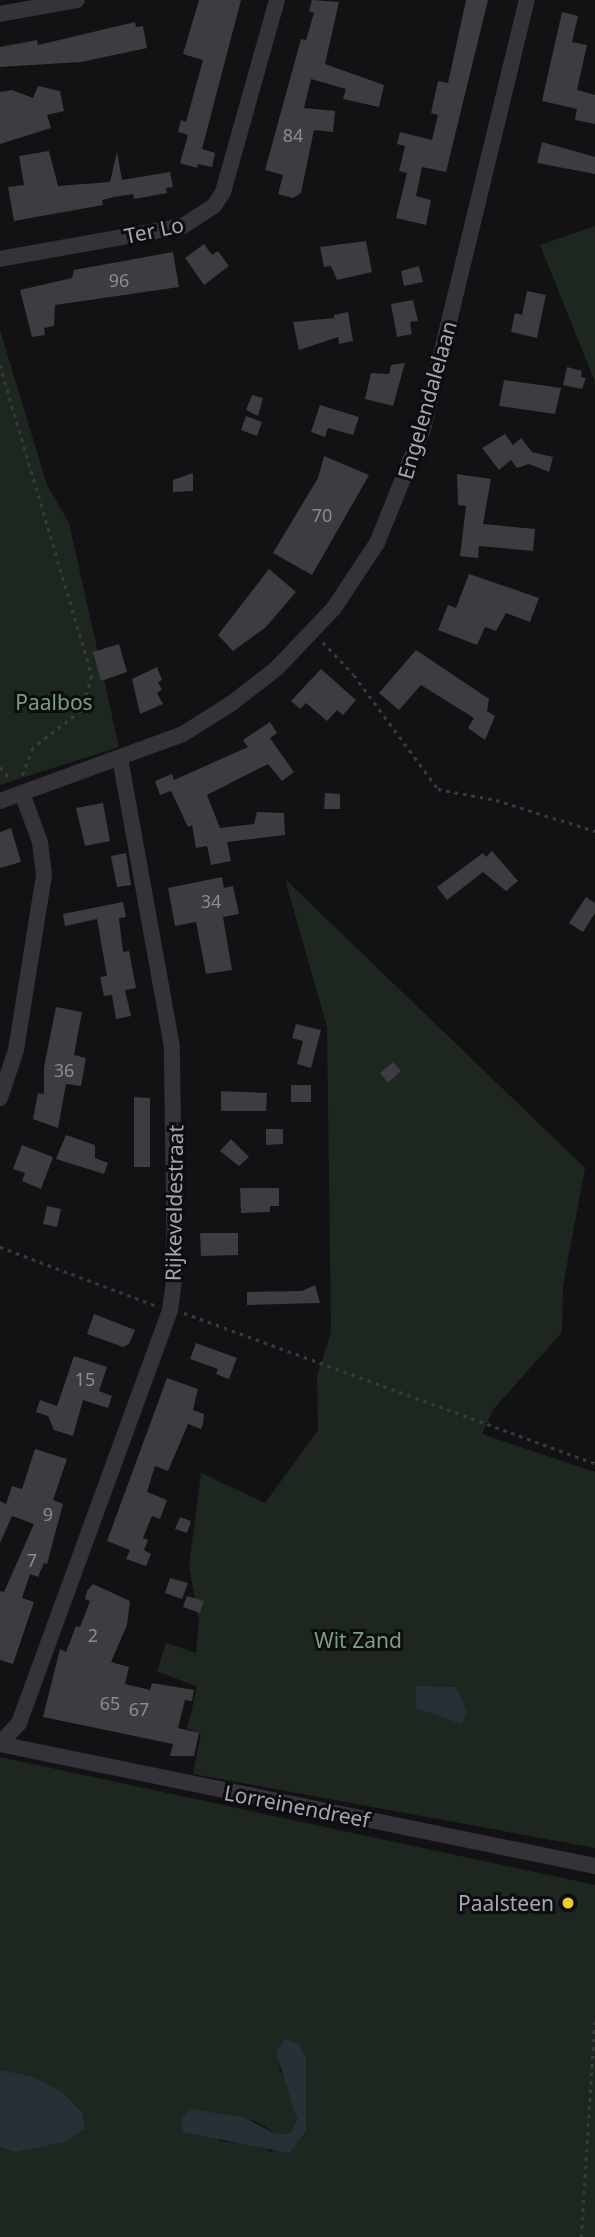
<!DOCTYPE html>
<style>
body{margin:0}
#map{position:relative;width:595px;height:2237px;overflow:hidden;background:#121214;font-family:"Noto Sans",sans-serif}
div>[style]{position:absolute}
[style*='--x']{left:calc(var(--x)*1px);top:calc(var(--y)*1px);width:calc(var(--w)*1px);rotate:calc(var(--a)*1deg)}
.green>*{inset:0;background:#1e2620}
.water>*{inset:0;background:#292f37}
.building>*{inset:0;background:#3c3c41}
.path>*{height:2.5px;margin-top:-1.25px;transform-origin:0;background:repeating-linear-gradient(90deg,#393a40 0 3.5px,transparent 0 8.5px)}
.street>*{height:16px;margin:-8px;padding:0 8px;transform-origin:8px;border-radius:8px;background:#333339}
.dots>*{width:19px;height:19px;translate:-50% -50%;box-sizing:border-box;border:4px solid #0d0d0f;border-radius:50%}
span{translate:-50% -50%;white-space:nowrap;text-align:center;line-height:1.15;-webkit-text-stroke:6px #0d0d0f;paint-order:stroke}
.number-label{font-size:18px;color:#8a8c97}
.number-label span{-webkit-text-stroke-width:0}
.street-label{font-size:21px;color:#a4a6b4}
.park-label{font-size:21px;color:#7b9f82}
.poi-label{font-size:21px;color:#a4a6b4}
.right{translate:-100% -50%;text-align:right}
</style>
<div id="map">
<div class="green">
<div style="clip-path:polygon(595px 226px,595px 382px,540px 245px)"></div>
<div style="clip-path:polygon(0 330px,47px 485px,69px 523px,119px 747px,0 785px)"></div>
<div style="clip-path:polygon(285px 879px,585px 1168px,563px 1286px,562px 1332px,493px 1410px,482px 1434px,595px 1472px,595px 1848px,193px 1774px,201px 1734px,187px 1729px,197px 1687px,157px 1671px,166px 1643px,196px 1653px,199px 1621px,189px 1566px,201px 1473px,265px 1503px,318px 1430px,317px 1376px,331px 1332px,327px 1027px)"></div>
<div style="clip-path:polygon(evenodd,0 1757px,595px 1885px,595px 2237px,0 2237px,0 1757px,306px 2059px,305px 2131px,271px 2152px,259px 2145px,219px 2141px,222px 2115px,258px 2122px,276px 2134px,291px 2133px,297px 2119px,287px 2078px,278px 2069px,306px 2059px)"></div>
</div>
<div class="water">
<div style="clip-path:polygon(416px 1686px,456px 1687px,467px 1712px,462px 1724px,416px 1708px)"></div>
<div style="clip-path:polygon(285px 2039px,299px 2044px,306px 2059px,306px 2131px,289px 2153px,183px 2132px,181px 2119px,191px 2109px,245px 2118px,276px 2134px,291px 2133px,297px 2119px,276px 2052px)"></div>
<div style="clip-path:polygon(0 2070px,31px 2076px,62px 2092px,82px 2113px,85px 2129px,64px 2142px,16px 2152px,0 2147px)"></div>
</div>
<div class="building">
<div style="clip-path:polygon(199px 0,241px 0,202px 149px,215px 153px,212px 167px,198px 164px,197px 168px,180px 163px,188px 135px,178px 132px,181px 120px,186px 122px,203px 60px,183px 54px)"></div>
<div style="clip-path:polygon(312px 0,339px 2px,325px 64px,384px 85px,379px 107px,343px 99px,346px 89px,311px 79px,304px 108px,335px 111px,333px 132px,314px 130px,301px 193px,293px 198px,278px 194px,283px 175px,265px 170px,301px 39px,306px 40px,314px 13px,309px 11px)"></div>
<div style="clip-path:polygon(466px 0,488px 0,446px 172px,422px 167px,416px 196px,431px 200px,426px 225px,396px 218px,407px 173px,399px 171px,405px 146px,397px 144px,400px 132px,432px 140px,438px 115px,431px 113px,438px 81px,448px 83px)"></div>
<div style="clip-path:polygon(562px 12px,578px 16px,572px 42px,587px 45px,577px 90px,595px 95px,595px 124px,575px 120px,577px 109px,542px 101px)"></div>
<div style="clip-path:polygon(135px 22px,136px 27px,143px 26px,147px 48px,81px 62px,0 67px,0 47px,37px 40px,38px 45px)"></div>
<div style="clip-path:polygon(38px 86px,60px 91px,64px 111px,47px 115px,51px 128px,0 144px,0 92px,12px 90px,33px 98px)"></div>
<div style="clip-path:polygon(542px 142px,595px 157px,595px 174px,537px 163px)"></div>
<div style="clip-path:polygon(49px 151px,58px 186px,110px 182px,117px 152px,122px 180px,170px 172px,173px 187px,166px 188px,167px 193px,134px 199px,133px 194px,114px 197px,102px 200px,103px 205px,14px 221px,8px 187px,24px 185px,19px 156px)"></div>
<div style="clip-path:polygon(366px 241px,372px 272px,337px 280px,331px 266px,324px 267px,320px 247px)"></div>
<div style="clip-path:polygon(204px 244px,212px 255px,218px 251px,229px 266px,204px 285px,185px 258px)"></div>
<div style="clip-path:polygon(173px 252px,179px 287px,55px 305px,54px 326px,44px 328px,45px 335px,32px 337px,20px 290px,72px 278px,74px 270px)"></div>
<div style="clip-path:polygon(419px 266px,423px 282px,404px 286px,401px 271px)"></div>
<div style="clip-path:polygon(527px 291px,546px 295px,537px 338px,511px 332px,515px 313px,522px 315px)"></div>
<div style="clip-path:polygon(413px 300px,418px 321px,410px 322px,412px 334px,397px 337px,391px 304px)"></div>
<div style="clip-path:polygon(348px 312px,353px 341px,339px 344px,338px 337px,299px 350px,293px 322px,334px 318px,334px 315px)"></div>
<div style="clip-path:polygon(405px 363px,393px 406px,365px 399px,371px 373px,389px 374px,391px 365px)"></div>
<div style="clip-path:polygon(567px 367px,582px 371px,581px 377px,586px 378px,582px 389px,563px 385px)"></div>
<div style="clip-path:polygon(504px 380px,561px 388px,555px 414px,499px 406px)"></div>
<div style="clip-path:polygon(252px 395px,263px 398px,258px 416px,246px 410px)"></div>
<div style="clip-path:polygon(320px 405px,359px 417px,353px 435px,328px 428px,325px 437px,311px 432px)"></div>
<div style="clip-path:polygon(246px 416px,262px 422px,257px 436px,241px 430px)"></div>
<div style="clip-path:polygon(505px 434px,513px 445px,521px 438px,532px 452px,553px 457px,549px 472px,529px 464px,517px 468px,511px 460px,499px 470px,482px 448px)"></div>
<div style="clip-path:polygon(324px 456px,369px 475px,312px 575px,273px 553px,318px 478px)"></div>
<div style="clip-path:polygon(193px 473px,193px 491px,173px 492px,173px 480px)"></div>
<div style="clip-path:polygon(457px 474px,491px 479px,483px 524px,535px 529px,533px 551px,479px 546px,478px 558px,460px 556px,466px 506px,458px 505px)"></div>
<div style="clip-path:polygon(269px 569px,296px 592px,266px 627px,233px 651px,218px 635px)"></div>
<div style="clip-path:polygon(469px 574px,539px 598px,530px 622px,506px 613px,496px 631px,485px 627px,477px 645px,438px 630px,448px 605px,456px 608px)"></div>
<div style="clip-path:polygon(119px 644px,127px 672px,101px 681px,93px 652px)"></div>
<div style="clip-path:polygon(416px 650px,489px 699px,487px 711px,495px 716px,485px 740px,468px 728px,474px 718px,421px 685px,399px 710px,379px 693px)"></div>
<div style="clip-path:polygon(157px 667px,162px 680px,158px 682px,162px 690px,157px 693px,163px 704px,140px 714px,132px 679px)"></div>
<div style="clip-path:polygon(321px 669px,356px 700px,343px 715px,337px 710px,327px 721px,306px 703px,300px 709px,291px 701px)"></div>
<div style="clip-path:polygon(270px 722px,277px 733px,270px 738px,294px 772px,282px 781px,268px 764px,207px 795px,220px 828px,254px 824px,257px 812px,284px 813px,285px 835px,227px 842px,231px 861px,211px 865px,207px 846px,196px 848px,192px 825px,188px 827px,171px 791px,160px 795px,155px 781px,172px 774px,174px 780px,248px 747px,243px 740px)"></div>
<div style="clip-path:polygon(325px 793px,340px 794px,340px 809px,324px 809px)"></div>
<div style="clip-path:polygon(103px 803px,110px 841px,85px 846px,76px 808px)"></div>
<div style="clip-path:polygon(11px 828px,21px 862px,0 868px,0 832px)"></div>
<div style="clip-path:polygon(492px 851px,518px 881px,506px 891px,483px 872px,447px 900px,437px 887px,483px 853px,486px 857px)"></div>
<div style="clip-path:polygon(126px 853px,131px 885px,117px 887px,111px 856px)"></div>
<div style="clip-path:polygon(222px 877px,224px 888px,233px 886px,239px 914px,223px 917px,232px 970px,206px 974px,196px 922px,175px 926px,168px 888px)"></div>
<div style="clip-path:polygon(586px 897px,595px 903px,595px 913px,583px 932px,569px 923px)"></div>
<div style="clip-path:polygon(123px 902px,126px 917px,119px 918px,123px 952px,129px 951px,136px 988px,125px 990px,131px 1016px,116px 1019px,112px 995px,104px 996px,100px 977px,107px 976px,97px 919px,65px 926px,63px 914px)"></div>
<div style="clip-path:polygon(56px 1007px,82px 1012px,74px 1055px,86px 1058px,81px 1086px,66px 1084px,58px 1128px,33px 1119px,38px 1093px,44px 1094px,44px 1067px)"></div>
<div style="clip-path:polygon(296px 1024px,321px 1030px,311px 1068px,297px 1064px,303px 1041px,292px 1038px)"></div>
<div style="clip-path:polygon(393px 1062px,401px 1071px,388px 1083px,380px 1073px)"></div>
<div style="clip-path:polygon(291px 1085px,311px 1085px,311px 1102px,291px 1102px)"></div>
<div style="clip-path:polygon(221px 1091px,267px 1093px,266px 1111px,221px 1111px)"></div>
<div style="clip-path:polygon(134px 1097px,150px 1098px,150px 1167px,134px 1167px)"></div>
<div style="clip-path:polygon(266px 1129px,283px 1129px,283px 1144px,266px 1145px)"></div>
<div style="clip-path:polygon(66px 1135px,95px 1145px,95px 1158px,108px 1163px,104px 1174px,56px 1159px)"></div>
<div style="clip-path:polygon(231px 1139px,249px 1157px,239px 1166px,220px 1151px)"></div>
<div style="clip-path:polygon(22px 1145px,53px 1157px,41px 1189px,22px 1181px,25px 1173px,13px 1169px)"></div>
<div style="clip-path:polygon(240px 1188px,279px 1188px,279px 1206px,270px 1206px,270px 1212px,241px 1213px)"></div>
<div style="clip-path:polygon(47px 1206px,61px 1209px,57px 1227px,43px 1224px)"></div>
<div style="clip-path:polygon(200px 1233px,238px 1233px,238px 1255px,201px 1256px)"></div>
<div style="clip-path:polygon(315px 1285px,320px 1303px,247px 1305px,247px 1292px,302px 1291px)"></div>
<div style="clip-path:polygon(94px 1314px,135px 1330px,129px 1344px,123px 1347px,87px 1334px)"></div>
<div style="clip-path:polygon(196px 1343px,237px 1358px,229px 1379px,216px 1374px,218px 1369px,190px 1359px)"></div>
<div style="clip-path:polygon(74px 1356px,107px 1367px,99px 1391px,112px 1396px,108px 1408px,83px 1400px,73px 1436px,54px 1430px,48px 1416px,36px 1412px,40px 1400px,57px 1406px)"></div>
<div style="clip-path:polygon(167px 1378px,198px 1389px,193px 1410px,204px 1414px,203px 1424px,201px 1429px,188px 1424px,168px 1471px,155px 1466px,147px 1492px,167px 1500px,160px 1519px,152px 1516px,143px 1538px,148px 1540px,144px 1550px,151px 1554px,146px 1566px,126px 1559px,130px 1550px,107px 1541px)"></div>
<div style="clip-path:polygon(35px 1449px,67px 1459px,53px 1500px,63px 1504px,47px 1564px,44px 1563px,38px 1577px,30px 1574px,22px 1598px,34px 1602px,13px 1664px,0 1660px,0 1591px,4px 1592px,34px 1524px,12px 1516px,0 1543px,0 1501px,6px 1504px,12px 1486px,22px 1489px)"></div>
<div style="clip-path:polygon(180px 1517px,191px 1521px,187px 1533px,175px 1529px)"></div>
<div style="clip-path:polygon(170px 1578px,188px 1583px,182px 1599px,165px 1593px)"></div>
<div style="clip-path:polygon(93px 1584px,130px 1601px,127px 1625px,111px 1662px,129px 1667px,125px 1684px,150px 1690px,152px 1683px,194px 1690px,192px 1701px,185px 1700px,178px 1728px,199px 1733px,194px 1756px,170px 1756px,173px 1744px,43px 1717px,60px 1649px,66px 1652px,76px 1626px,80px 1627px,90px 1601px,85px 1599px,87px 1591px)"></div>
<div style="clip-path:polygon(187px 1596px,204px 1601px,200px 1613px,183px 1607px)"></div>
</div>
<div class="path">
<div style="--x:0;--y:365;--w:324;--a:73.5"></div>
<div style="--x:92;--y:676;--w:37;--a:107"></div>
<div style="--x:81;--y:711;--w:61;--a:142.4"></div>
<div style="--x:33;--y:748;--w:30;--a:111"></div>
<div style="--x:323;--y:642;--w:45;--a:46.8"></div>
<div style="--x:354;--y:675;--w:142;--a:53.6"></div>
<div style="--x:438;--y:789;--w:59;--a:10.7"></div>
<div style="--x:496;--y:800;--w:104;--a:17.4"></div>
<div style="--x:0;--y:767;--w:17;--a:50"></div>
<div style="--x:0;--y:1247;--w:165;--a:20.6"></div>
<div style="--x:184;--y:1313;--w:438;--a:20.1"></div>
<div style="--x:581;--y:2237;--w:220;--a:-86.4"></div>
</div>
<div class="street">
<div style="--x:0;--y:14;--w:78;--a:-10.3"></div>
<div style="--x:0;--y:259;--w:186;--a:-10.2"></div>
<div style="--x:183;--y:226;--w:37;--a:-33"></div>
<div style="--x:214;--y:206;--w:17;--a:-57"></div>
<div style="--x:223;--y:192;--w:199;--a:-74.3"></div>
<div style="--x:0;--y:801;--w:195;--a:-20.1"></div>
<div style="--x:183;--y:734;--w:58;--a:-32.3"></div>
<div style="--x:232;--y:703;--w:57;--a:-37.9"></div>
<div style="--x:277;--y:668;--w:83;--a:-46.5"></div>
<div style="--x:334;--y:608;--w:78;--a:-56.5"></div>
<div style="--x:377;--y:543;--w:123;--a:-68"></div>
<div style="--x:423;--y:429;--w:441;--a:-76.4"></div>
<div style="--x:0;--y:1098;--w:51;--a:-71.6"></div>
<div style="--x:16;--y:1050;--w:177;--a:-80.9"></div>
<div style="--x:44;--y:875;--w:33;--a:-97"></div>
<div style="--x:40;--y:842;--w:52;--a:-110.2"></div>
<div style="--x:0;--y:1743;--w:28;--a:-46"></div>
<div style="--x:19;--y:1723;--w:440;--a:-69.9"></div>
<div style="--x:170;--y:1310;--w:34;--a:-82"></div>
<div style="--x:175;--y:1276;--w:229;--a:-90.8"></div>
<div style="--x:172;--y:1047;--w:294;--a:-100.2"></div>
<div style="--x:0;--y:1744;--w:607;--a:11.59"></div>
</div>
<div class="dots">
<div style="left:568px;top:1903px;background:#efcb2e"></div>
</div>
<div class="number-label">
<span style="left:293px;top:135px">84</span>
<span style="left:119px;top:280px">96</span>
<span style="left:322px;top:515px">70</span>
<span style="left:211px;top:901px">34</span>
<span style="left:64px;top:1070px">36</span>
<span style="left:85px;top:1379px">15</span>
<span style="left:48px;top:1514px">9</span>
<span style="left:32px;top:1560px">7</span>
<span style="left:93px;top:1635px">2</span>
<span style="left:110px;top:1703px">65</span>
<span style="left:139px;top:1709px">67</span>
</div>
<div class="street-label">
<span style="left:154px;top:230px;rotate:-12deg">Ter Lo</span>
<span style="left:427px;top:400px;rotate:-74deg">Engelendalelaan</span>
<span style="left:174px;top:1203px;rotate:-89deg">Rijkeveldestraat</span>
<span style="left:297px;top:1806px;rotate:11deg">Lorreinendreef</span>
</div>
<div class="park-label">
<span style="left:54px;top:702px">Paalbos</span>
<span style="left:358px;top:1640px">Wit Zand</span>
</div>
<div class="poi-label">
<span class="right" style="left:554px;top:1903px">Paalsteen</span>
</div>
</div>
